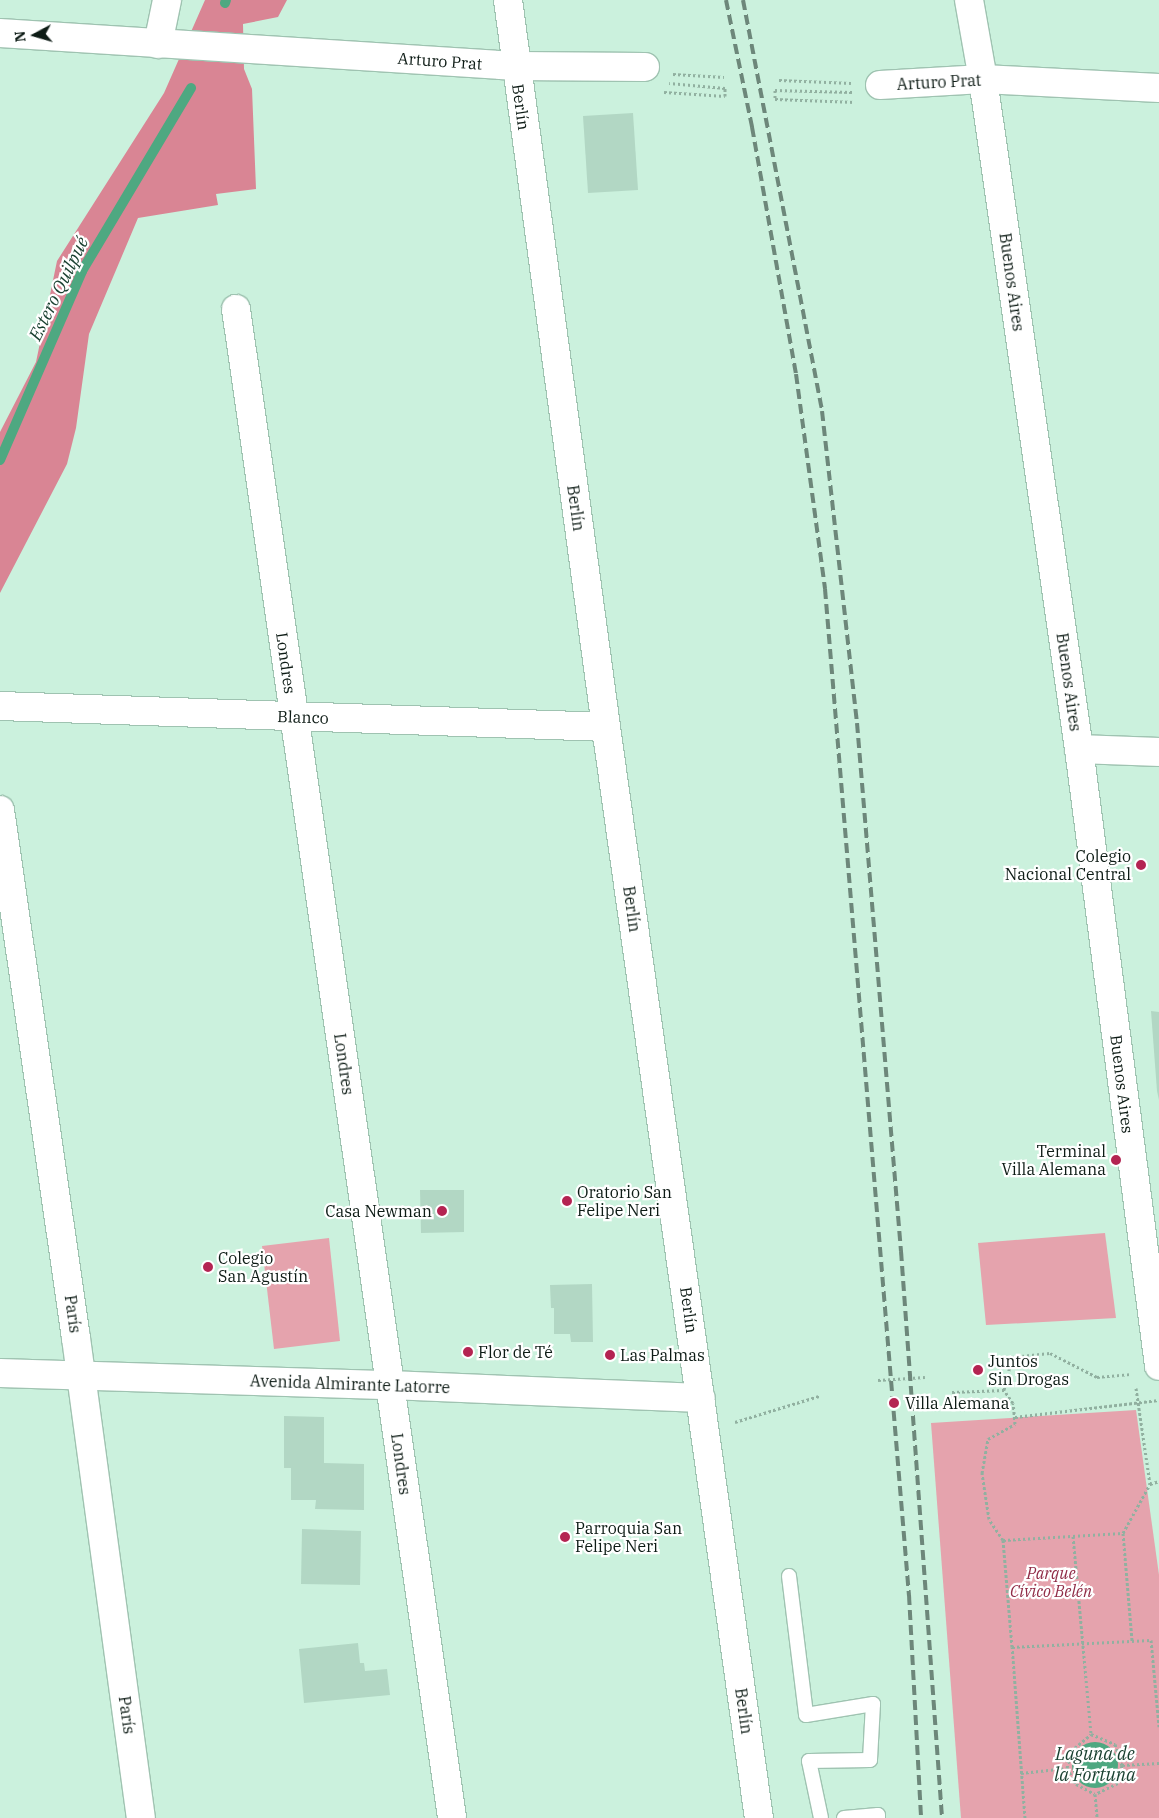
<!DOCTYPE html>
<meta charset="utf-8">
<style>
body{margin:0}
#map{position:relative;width:1159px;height:1818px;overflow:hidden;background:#cbf1dd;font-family:"IBM Plex Serif",serif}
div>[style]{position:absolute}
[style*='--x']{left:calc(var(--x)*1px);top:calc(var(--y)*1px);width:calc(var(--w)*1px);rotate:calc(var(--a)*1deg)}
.green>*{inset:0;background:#e5a3ad}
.forest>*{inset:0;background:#d98594}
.water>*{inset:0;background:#4ea881}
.round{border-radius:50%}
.stream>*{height:10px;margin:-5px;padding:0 5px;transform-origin:5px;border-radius:5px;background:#4ea881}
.building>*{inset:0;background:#b2d7c4}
.path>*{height:3px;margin-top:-1.5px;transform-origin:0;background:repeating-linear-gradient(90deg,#91b0a0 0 2.5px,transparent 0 5px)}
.roads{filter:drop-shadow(1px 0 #9fc3b1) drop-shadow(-1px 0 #9fc3b1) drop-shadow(0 1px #9fc3b1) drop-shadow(0 -1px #9fc3b1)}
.service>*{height:14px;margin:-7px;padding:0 7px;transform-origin:7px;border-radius:7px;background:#fff}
.minor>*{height:28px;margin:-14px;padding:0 14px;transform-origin:14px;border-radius:14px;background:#fff}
.tertiary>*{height:28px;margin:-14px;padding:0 14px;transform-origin:14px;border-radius:14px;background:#fff}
.secondary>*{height:28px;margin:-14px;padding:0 14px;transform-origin:14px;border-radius:14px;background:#fff}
.rail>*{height:4px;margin-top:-2px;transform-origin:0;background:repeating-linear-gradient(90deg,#6d877a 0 10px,transparent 0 15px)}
.dots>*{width:14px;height:14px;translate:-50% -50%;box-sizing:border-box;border:2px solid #fff;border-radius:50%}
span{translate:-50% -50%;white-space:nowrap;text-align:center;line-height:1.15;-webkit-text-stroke:4.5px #fff;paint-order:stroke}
.street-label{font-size:16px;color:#0d1b15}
.poi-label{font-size:16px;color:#0d1b15}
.right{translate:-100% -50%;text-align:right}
.left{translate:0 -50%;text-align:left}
.park-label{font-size:16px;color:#902c47;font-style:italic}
.water-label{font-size:18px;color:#183f2f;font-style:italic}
.north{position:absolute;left:10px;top:10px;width:50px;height:50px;-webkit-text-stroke:4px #fff;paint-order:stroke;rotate:264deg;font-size:14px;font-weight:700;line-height:20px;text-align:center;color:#0d1b15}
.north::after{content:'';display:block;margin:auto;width:18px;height:22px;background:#0d1b15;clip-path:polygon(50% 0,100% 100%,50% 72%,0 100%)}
</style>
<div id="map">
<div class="green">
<div style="clip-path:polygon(1105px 1233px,1116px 1318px,986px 1325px,978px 1243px)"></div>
<div style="clip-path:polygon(329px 1238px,340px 1341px,274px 1349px,262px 1246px)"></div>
<div style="clip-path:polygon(1136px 1410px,1159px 1575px,1159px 1818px,961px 1818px,931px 1423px)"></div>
</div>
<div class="forest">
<div style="clip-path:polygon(205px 0,287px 0,278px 17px,243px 24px,244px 69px,252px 89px,256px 189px,216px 194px,218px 205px,138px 218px,89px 334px,76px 428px,67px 464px,0 593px,0 432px,36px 362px,57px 261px,164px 93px)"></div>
</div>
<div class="water">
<div class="round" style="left:1072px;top:1742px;width:46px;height:46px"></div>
</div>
<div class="stream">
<div style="--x:225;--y:3;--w:3;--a:-72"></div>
<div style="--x:0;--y:460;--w:206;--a:-66.5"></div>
<div style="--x:82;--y:271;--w:213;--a:-59.2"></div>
</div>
<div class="building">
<div style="clip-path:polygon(633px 113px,638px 190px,588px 193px,583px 116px)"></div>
<div style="clip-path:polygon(1151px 1011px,1159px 1012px,1159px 1100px,1157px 1091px)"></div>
<div style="clip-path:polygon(420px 1190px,464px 1190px,464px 1232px,421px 1233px)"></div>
<div style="clip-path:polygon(592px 1284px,593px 1342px,571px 1342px,570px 1334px,554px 1334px,554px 1308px,551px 1308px,550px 1285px)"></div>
<div style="clip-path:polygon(284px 1416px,324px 1417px,324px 1463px,364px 1464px,364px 1510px,315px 1509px,316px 1500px,291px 1500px,291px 1468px,284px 1468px)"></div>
<div style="clip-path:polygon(302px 1529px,361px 1531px,360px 1585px,301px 1584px)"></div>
<div style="clip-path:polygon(358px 1643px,360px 1663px,364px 1663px,365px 1671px,387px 1669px,390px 1695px,304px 1703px,299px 1649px)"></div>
</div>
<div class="path">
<div style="--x:673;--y:74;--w:51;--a:3.4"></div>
<div style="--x:779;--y:80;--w:72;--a:2.4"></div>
<div style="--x:664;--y:92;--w:61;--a:3.8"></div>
<div style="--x:725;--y:96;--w:8;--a:-90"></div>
<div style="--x:725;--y:88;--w:56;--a:-174.9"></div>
<div style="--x:852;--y:92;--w:77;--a:-178.5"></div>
<div style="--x:775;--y:90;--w:9;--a:90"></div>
<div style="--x:775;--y:99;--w:80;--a:2.1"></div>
<div style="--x:878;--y:1380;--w:47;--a:-3.7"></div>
<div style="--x:1136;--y:1388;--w:97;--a:81.7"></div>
<div style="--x:1150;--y:1484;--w:9;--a:-18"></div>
<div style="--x:952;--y:1392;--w:52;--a:-2.2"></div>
<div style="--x:1004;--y:1390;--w:34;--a:-76"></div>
<div style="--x:1012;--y:1357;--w:38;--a:-6"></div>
<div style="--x:1050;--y:1353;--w:53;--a:27.1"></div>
<div style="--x:1097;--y:1377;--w:33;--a:-5"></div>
<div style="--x:1015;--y:1417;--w:145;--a:-6.7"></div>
<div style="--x:735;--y:1422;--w:88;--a:-17.2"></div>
<div style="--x:1123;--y:1533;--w:56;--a:-61.1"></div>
<div style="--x:1073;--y:1536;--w:199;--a:84.8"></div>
<div style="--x:1091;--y:1734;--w:26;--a:23"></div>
<div style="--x:1115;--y:1744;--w:22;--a:72"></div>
<div style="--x:1122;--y:1765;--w:18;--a:103"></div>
<div style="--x:1118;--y:1783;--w:25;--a:154"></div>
<div style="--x:1095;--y:1794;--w:24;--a:85"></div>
<div style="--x:1003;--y:1540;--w:25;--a:-124"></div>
<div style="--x:989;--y:1519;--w:47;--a:-98.7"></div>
<div style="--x:982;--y:1473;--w:35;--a:-80"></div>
<div style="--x:988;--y:1439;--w:31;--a:-29"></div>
<div style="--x:1015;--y:1424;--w:21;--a:-95"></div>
<div style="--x:1013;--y:1403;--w:16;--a:-125"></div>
<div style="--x:1012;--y:1647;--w:107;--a:-94.8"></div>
<div style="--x:1003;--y:1540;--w:120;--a:-3.3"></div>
<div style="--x:1123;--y:1533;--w:108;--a:85.2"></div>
<div style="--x:1122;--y:1765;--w:37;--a:-3"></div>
<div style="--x:1067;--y:1768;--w:17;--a:-77"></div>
<div style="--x:1071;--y:1751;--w:26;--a:-40"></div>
<div style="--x:1021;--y:1773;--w:46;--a:-6.2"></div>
<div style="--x:1067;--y:1768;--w:18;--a:61"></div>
<div style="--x:1076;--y:1784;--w:21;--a:28"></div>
<div style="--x:1025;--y:1818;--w:171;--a:-94.3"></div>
<div style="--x:1012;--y:1647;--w:139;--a:-2.9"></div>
<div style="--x:1151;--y:1640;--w:87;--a:84.7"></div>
</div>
<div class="roads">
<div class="service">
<div style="--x:789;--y:1576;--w:140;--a:83"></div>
<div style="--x:806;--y:1715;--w:68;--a:-9.3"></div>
<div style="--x:873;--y:1704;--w:56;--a:93.1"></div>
<div style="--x:870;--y:1760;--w:61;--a:179.1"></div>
<div style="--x:809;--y:1761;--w:58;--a:78.1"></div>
<div style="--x:844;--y:1818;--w:34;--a:-5"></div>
<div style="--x:878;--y:1815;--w:3;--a:90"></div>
</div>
<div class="minor">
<div style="--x:0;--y:33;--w:517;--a:3.66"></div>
<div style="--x:516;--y:66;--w:129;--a:0.4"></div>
<div style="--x:158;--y:44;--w:45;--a:-78.4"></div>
<div style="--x:880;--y:85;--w:103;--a:-3.3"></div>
<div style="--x:983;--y:79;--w:176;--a:2.9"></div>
<div style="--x:236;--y:309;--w:1524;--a:81.85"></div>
<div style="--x:0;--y:706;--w:606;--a:1.98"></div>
<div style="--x:1079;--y:749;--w:80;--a:2.1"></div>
<div style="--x:0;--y:810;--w:533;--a:81.81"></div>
<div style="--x:76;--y:1338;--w:484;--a:82.3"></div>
<div style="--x:0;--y:1373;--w:390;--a:1.8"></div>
<div style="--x:390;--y:1385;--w:311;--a:2.4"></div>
</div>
<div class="tertiary">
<div style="--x:969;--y:0;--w:80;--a:80"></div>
<div style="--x:983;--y:79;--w:677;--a:81.85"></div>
<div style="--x:1079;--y:749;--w:622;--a:82.61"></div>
</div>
<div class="secondary">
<div style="--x:508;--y:0;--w:734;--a:82.32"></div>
<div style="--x:606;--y:727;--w:1102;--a:82.02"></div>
</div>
</div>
<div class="rail">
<div style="--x:726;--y:0;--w:130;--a:78.4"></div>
<div style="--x:752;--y:127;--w:251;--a:79.9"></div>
<div style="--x:796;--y:374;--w:217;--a:82.3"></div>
<div style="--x:825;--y:589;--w:1010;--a:85.23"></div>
<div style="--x:909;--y:1595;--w:223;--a:86.9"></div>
<div style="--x:743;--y:0;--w:419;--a:79.1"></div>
<div style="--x:822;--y:411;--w:314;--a:83.6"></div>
<div style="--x:857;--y:723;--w:530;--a:85.24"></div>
<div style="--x:901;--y:1251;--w:568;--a:85.86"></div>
</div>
<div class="dots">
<div style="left:1141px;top:865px;background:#b42452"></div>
<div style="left:1116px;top:1160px;background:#b42452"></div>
<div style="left:567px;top:1201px;background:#b42452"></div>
<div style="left:442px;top:1211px;background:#b42452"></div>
<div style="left:208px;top:1267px;background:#b42452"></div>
<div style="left:468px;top:1352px;background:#b42452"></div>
<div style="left:610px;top:1355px;background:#b42452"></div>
<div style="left:978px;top:1370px;background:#b42452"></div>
<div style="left:894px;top:1403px;background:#b42452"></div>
<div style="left:565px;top:1537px;background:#b42452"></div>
</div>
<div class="street-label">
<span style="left:440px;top:61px;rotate:4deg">Arturo Prat</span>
<span style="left:939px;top:82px;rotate:-3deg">Arturo Prat</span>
<span style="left:521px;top:107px;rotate:82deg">Berlín</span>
<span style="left:1012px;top:282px;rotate:82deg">Buenos Aires</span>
<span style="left:576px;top:508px;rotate:82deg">Berlín</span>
<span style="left:286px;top:663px;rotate:82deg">Londres</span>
<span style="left:1069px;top:682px;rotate:82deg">Buenos Aires</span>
<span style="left:303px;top:717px;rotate:2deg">Blanco</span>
<span style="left:632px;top:909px;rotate:82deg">Berlín</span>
<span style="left:344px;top:1064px;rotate:82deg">Londres</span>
<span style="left:1122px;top:1084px;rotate:83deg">Buenos Aires</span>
<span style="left:689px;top:1310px;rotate:82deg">Berlín</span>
<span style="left:73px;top:1314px;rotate:82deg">París</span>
<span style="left:350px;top:1384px;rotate:2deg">Avenida Almirante Latorre</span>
<span style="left:401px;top:1464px;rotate:82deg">Londres</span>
<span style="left:744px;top:1711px;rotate:82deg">Berlín</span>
<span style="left:127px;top:1715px;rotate:82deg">París</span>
</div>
<div class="poi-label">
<span class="right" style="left:1131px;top:865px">Colegio<br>Nacional Central</span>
<span class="right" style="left:1106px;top:1160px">Terminal<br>Villa Alemana</span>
<span class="left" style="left:577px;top:1201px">Oratorio San<br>Felipe Neri</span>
<span class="right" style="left:432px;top:1211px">Casa Newman</span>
<span class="left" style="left:218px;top:1267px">Colegio<br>San Agustín</span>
<span class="left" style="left:478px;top:1352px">Flor de Té</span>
<span class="left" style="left:620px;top:1355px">Las Palmas</span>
<span class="left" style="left:988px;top:1370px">Juntos<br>Sin Drogas</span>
<span class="left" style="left:905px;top:1403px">Villa Alemana</span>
<span class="left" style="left:575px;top:1537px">Parroquia San<br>Felipe Neri</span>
</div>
<div class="park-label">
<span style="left:1051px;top:1582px">Parque<br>Cívico Belén</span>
</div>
<div class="water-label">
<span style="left:59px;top:289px;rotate:-64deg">Estero Quilpué</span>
<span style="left:1095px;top:1765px">Laguna de<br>la Fortuna</span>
</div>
<div class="north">N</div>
</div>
